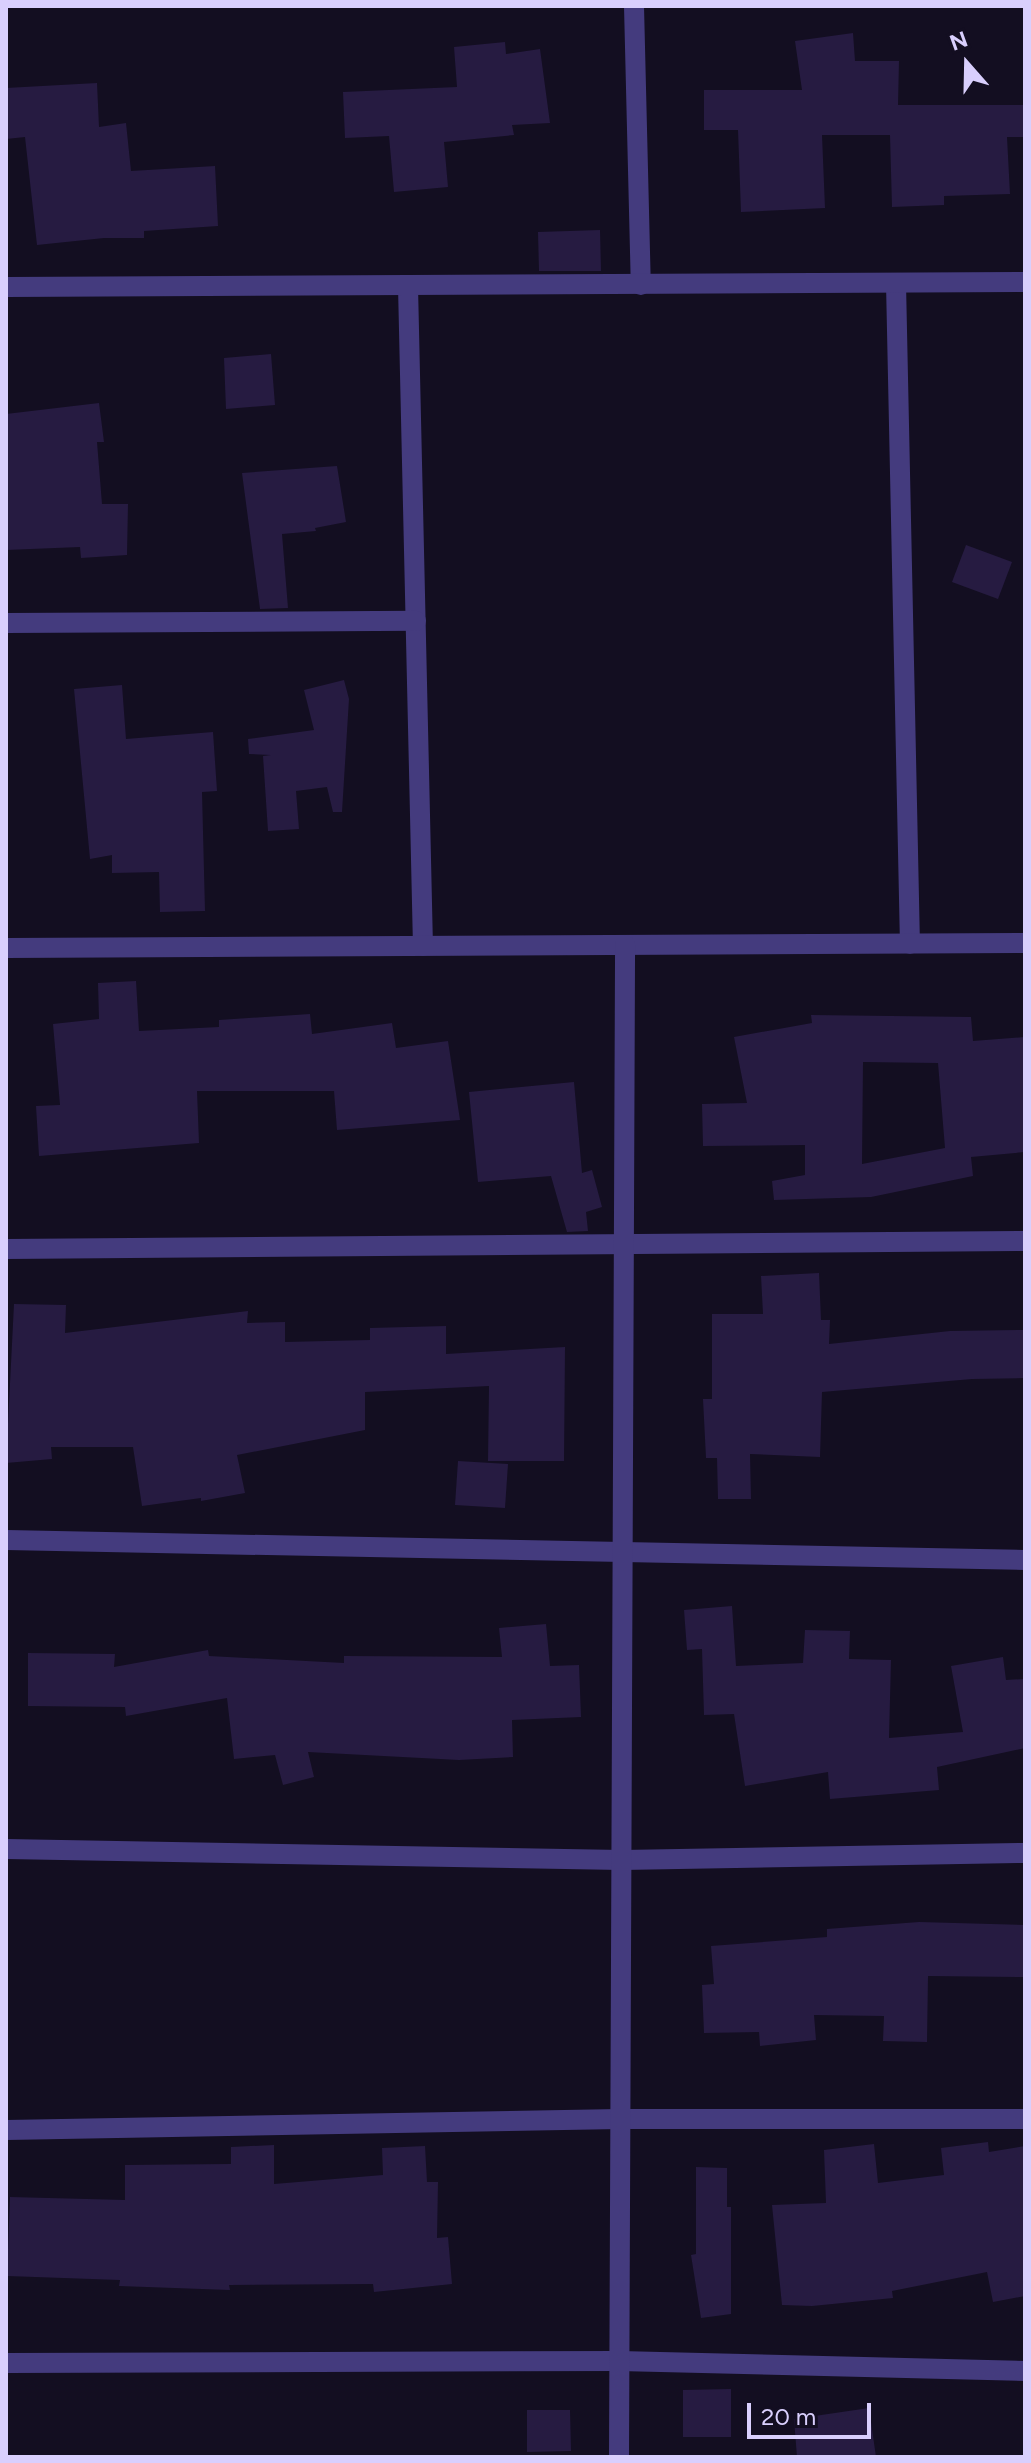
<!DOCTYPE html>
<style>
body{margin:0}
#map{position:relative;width:1031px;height:2463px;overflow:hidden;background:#130e21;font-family:Figtree,sans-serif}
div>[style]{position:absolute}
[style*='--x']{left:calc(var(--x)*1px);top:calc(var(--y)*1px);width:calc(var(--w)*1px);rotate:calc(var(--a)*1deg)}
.building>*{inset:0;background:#261b41}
.minor>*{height:20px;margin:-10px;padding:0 10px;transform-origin:10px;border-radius:10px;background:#443b7e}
span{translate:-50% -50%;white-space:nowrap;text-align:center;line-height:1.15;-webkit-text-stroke:6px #130e21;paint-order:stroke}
.frame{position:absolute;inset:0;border:8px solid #d9cffd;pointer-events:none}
.north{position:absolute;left:927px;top:24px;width:80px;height:80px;-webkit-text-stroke:6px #130e21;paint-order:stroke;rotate:340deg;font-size:22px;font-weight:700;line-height:32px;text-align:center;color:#d9cffd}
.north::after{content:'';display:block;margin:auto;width:28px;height:36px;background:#d9cffd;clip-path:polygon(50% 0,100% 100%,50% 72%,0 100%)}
.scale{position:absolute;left:747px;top:2403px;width:124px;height:36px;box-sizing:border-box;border:4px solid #d9cffd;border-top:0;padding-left:10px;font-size:24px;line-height:28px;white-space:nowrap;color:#d9cffd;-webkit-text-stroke:6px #130e21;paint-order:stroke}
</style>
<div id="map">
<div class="building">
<div style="clip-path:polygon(853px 33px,855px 61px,899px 61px,898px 105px,1025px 105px,1025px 137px,1007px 137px,1010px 194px,944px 196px,944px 205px,892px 207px,890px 135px,822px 135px,825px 208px,741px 212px,738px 130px,704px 130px,704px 90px,802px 90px,795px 41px)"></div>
<div style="clip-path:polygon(505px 42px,506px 54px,540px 49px,550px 123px,512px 125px,514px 135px,444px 142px,448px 187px,394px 192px,389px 136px,345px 138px,343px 92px,457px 87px,454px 47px)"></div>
<div style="clip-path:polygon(97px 83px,99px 127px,126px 123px,131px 171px,215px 166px,218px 226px,144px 231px,144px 238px,104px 238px,37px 245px,25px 137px,6px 139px,6px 88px)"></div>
<div style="clip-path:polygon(600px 230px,601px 271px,539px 271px,538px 232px)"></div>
<div style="clip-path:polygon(271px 354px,275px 405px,226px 409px,224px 358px)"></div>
<div style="clip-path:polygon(99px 403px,104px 442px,97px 442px,102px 504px,128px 504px,127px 555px,81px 558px,80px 547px,6px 550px,6px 414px)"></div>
<div style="clip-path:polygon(337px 466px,346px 522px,315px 528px,316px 531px,282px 534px,288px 608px,260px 609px,242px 473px)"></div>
<div style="clip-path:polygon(966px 545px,1012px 562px,998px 599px,952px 582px)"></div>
<div style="clip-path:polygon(344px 680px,349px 699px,342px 812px,333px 812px,327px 787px,296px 791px,299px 829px,268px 831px,263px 756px,271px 755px,249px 754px,248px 739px,314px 730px,304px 690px)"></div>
<div style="clip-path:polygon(122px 685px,126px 739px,213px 732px,217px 791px,202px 792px,205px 911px,160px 912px,159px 872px,112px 873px,112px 855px,90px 859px,74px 689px)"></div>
<div style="clip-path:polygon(136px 981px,139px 1031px,219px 1027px,219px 1020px,310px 1014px,312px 1034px,392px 1023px,396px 1048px,448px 1041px,460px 1120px,337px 1130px,334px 1091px,197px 1091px,199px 1143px,39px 1156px,36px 1106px,60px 1105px,53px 1024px,99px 1019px,98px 983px)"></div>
<div style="clip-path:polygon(evenodd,811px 1015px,971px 1017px,973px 1041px,1025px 1037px,1025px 1152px,971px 1157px,973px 1176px,871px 1197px,774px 1200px,772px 1181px,805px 1175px,805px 1145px,703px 1146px,702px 1104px,747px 1103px,734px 1037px,812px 1023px,811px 1015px,863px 1062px,938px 1063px,945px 1148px,862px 1164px,863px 1062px)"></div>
<div style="clip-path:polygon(574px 1082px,582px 1173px,592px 1170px,602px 1207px,586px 1212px,588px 1231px,567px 1232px,551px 1176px,478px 1182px,469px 1092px)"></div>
<div style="clip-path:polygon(819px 1273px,821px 1320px,830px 1320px,829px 1344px,950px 1331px,1025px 1330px,1025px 1378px,972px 1379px,822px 1392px,820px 1457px,750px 1454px,751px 1499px,718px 1499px,717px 1458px,706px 1458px,703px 1399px,712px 1399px,712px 1314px,763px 1314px,761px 1276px)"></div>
<div style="clip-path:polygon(14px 1304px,66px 1305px,65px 1333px,248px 1311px,247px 1323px,285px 1322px,285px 1342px,370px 1340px,370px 1328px,446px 1326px,446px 1354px,565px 1347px,564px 1461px,488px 1461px,489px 1386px,365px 1392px,365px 1430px,237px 1455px,245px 1493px,201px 1501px,201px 1498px,142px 1506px,133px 1447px,51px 1447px,52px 1459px,6px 1463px)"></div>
<div style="clip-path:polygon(458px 1461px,508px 1464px,505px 1508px,455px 1505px)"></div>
<div style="clip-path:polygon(732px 1606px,736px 1666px,803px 1663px,805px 1630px,850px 1631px,849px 1659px,891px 1660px,889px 1738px,963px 1732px,951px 1666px,1003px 1657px,1006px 1680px,1025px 1679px,1025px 1748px,937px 1767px,939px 1790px,830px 1799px,828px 1772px,745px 1786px,734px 1714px,704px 1715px,702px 1649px,687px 1650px,684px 1610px)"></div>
<div style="clip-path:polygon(546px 1624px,550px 1666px,579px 1665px,581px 1717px,512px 1720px,513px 1757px,459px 1760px,308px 1752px,314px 1777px,283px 1785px,275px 1755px,234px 1759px,227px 1698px,126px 1716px,125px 1707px,28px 1706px,28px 1653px,115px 1654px,114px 1667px,208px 1650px,209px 1656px,344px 1663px,344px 1656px,502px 1657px,499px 1628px)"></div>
<div style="clip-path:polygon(919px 1922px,1025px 1925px,1025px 1977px,928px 1976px,927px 2042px,883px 2041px,884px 2016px,814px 2015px,816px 2040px,760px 2046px,759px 2032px,704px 2033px,702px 1985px,714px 1984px,711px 1946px,827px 1937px,827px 1929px)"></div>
<div style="clip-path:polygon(988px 2142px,989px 2152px,1025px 2146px,1025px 2296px,993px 2302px,987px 2272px,892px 2291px,893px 2298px,812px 2306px,782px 2305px,772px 2205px,826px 2203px,824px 2150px,874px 2144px,878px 2183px,944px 2175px,941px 2148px)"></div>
<div style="clip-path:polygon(274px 2145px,274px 2184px,383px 2175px,382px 2148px,425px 2146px,427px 2182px,438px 2182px,437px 2238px,448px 2237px,452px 2284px,374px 2292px,373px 2284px,229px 2285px,230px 2290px,119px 2286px,120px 2280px,7px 2276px,10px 2197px,125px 2200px,125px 2165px,231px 2164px,231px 2147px)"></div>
<div style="clip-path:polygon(696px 2167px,727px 2168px,727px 2207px,731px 2207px,731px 2314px,701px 2318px,691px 2255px,696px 2254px)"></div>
<div style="clip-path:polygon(731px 2389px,731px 2437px,683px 2437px,683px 2390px)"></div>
<div style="clip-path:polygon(869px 2408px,876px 2457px,797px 2457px,794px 2419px)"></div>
<div style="clip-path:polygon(527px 2410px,570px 2410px,571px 2451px,527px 2452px)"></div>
</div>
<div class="minor">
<div style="--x:634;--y:6;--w:279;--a:88.6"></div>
<div style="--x:896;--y:283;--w:661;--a:88.79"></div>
<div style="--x:408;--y:286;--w:660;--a:88.7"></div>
<div style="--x:6;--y:287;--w:1019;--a:-0.28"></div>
<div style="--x:6;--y:623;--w:410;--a:-0.3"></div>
<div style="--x:6;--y:948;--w:1019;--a:-0.28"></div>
<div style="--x:6;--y:1249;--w:1019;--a:-0.45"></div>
<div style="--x:6;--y:1540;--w:1019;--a:1.12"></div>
<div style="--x:6;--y:1849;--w:616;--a:1.02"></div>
<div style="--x:622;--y:1860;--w:403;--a:-1"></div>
<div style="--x:6;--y:2130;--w:614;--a:-1.03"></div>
<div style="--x:620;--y:2119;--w:405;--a:0"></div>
<div style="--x:6;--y:2363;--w:613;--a:-0.19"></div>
<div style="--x:619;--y:2361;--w:406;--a:1.4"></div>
<div style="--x:619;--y:2457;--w:1512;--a:-89.77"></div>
</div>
<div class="frame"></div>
<div class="north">N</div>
<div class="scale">20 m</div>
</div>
